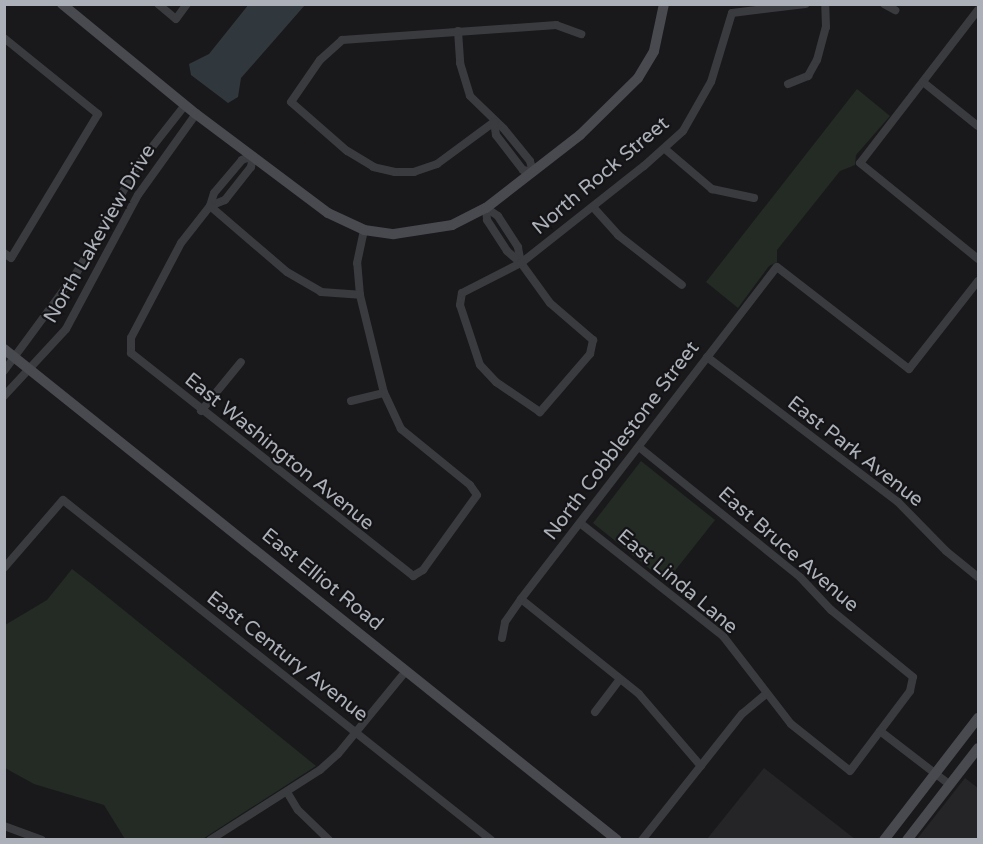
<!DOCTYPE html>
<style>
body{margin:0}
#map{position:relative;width:983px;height:844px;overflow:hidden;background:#19191b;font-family:"Varela Round",sans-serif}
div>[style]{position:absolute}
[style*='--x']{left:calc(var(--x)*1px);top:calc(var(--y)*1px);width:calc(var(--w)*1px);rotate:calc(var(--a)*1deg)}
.built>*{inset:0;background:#252528}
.green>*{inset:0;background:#232b24}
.water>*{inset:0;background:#30383e}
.street>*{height:8px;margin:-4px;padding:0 4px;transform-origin:4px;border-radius:4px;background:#3a3b3f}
.secondary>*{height:10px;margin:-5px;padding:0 5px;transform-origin:5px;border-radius:5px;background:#484a4f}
span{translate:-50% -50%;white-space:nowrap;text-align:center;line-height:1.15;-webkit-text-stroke:4.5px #141416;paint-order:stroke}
.street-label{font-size:20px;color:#acb1b9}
.frame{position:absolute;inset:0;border:6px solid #acb1b9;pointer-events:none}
</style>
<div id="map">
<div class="built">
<div style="clip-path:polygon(764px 768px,855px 839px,707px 839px)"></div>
<div style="clip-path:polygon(965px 778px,978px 788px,978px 839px,917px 839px)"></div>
</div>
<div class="green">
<div style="clip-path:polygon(857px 89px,890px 116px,856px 155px,855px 165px,840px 171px,777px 250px,777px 262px,769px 266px,738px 308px,706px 282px)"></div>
<div style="clip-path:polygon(641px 461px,715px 520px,666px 582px,593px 523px)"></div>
<div style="clip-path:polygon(72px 569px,94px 586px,316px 766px,201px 840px,125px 839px,104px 805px,34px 784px,5px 768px,5px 625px,47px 600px)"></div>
</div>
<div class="water">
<div style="clip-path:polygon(249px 4px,305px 5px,241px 78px,238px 97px,228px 103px,191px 75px,189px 64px,209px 54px)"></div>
</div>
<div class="street">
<div style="--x:158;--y:4;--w:23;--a:40"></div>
<div style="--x:176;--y:19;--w:19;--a:-54"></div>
<div style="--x:884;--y:4;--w:13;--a:29"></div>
<div style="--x:978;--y:10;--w:193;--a:127.6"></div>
<div style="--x:860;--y:163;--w:152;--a:39.1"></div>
<div style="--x:458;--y:31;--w:32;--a:86"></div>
<div style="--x:460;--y:63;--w:34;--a:73"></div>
<div style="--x:470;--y:96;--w:47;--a:44.1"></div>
<div style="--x:504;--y:129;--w:41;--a:50.9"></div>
<div style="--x:530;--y:161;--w:11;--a:75"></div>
<div style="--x:4;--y:38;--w:121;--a:39"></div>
<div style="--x:98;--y:114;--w:168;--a:121.1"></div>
<div style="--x:11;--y:258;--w:9;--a:-144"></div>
<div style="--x:923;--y:82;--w:70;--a:38.7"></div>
<div style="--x:788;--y:84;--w:22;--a:-22"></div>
<div style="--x:808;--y:76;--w:18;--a:-61"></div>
<div style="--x:817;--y:60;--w:34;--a:-75"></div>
<div style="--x:826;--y:27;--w:23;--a:-92"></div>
<div style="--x:494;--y:122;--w:71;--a:143.6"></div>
<div style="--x:437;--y:164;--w:24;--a:161"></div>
<div style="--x:414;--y:172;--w:19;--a:180"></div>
<div style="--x:395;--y:172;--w:22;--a:-167"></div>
<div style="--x:374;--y:167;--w:31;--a:-149"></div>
<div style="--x:347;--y:151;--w:74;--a:-138.8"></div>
<div style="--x:291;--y:102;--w:51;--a:-55.4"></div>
<div style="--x:320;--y:60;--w:30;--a:-42"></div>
<div style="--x:342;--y:40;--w:215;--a:-4"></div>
<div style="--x:556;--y:25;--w:27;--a:20"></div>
<div style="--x:494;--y:122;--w:13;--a:81"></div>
<div style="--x:496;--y:135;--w:44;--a:52.4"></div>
<div style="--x:523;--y:170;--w:10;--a:11"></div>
<div style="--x:665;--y:149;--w:62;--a:40.4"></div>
<div style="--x:712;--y:189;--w:43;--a:12.1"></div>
<div style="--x:210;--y:206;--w:16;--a:-22"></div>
<div style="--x:225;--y:200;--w:42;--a:-51.8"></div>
<div style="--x:251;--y:167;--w:11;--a:-80"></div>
<div style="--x:253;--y:156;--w:12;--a:160"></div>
<div style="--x:242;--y:160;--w:43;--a:130.3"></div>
<div style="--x:214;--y:193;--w:14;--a:107"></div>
<div style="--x:210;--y:206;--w:47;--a:128.1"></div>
<div style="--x:181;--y:243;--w:107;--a:117.8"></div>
<div style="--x:131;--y:338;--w:15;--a:90"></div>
<div style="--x:131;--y:353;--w:360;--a:38.3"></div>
<div style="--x:413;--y:576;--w:12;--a:-31"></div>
<div style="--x:423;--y:570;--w:92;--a:-54.2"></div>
<div style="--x:477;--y:495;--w:12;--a:-125"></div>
<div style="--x:470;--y:485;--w:89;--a:-140.9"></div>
<div style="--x:401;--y:429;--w:40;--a:-115"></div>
<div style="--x:384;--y:393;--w:101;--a:-103.8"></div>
<div style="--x:360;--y:295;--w:32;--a:-95"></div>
<div style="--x:357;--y:263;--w:34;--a:-78"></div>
<div style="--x:210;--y:206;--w:101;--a:40.6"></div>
<div style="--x:287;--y:272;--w:39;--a:30"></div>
<div style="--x:321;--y:292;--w:39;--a:4"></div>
<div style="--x:593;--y:207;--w:38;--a:48"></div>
<div style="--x:618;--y:235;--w:81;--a:38"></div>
<div style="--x:521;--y:263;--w:16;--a:-101"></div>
<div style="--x:518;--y:247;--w:37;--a:-123"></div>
<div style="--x:498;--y:216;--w:14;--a:-146"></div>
<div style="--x:486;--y:208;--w:12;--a:85"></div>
<div style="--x:487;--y:220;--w:37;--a:57"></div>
<div style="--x:507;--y:251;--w:18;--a:41"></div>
<div style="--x:521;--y:263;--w:49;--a:54.1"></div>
<div style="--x:550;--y:303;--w:57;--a:40.7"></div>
<div style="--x:593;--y:340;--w:14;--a:102"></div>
<div style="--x:590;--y:354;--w:77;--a:130.8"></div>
<div style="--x:540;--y:412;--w:53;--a:-145.7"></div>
<div style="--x:496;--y:382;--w:23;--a:-133"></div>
<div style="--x:480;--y:365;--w:63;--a:-108.4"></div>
<div style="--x:460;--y:305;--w:12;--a:-81"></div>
<div style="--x:462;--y:293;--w:66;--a:-27"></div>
<div style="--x:521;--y:263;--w:157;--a:-38.3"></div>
<div style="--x:644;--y:166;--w:52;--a:-41.9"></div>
<div style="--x:683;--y:131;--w:56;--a:-60.3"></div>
<div style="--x:711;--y:82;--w:72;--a:-73.1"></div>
<div style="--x:732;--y:13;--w:74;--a:-7"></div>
<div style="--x:707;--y:357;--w:240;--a:37.2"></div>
<div style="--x:898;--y:502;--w:69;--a:45.6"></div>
<div style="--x:946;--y:551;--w:41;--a:39.1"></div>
<div style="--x:4;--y:371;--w:123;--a:-53.6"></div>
<div style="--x:77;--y:272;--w:123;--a:-60.3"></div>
<div style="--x:138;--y:165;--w:76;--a:-51.9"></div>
<div style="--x:4;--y:396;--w:91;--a:-47.2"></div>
<div style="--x:66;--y:329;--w:152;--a:-61.8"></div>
<div style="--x:138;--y:195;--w:100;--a:-54.4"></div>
<div style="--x:351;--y:401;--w:34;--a:-14"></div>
<div style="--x:201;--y:411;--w:63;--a:-50.8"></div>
<div style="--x:580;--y:523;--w:182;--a:38.3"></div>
<div style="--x:723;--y:636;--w:111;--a:52.3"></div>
<div style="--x:791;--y:724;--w:75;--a:38.5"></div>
<div style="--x:850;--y:771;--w:100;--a:-53.1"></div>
<div style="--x:910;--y:691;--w:14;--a:-78"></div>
<div style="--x:913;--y:677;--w:106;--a:-140.7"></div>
<div style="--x:831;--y:610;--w:45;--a:-133.2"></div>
<div style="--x:800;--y:577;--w:207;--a:-141.1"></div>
<div style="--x:4;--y:568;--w:90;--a:-49.1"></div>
<div style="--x:63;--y:500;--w:547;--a:38.46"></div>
<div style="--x:521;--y:599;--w:151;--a:38.8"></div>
<div style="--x:639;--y:694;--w:95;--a:49.3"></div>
<div style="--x:502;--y:638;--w:16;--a:-79"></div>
<div style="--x:505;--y:622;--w:28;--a:-55"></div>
<div style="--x:521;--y:599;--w:419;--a:-52.4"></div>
<div style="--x:777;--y:267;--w:167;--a:37.7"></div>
<div style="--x:909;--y:369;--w:112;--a:-51.9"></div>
<div style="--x:595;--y:712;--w:41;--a:-52.9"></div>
<div style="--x:880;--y:731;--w:88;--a:37.6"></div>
<div style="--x:287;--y:792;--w:21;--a:59"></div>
<div style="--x:298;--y:810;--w:43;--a:44.1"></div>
<div style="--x:4;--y:826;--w:40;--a:20.2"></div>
<div style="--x:210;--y:840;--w:130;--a:-32.5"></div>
<div style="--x:320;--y:770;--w:24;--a:-42"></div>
<div style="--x:338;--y:754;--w:107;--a:-50.7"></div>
<div style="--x:642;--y:840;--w:161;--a:-51.6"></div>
<div style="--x:742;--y:714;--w:31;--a:-40"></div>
</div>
<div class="secondary">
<div style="--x:62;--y:4;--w:173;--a:39.4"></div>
<div style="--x:196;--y:114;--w:165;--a:36.9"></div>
<div style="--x:328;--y:213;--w:40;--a:25"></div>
<div style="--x:364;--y:230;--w:30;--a:8"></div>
<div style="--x:394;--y:234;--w:59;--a:-8.8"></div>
<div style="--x:452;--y:225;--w:38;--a:-27"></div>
<div style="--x:486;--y:208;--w:119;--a:-37.8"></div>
<div style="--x:580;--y:135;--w:81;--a:-44.5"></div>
<div style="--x:638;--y:78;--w:31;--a:-59"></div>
<div style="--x:654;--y:51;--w:48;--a:-78"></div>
<div style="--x:4;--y:349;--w:785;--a:38.69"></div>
<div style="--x:884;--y:840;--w:154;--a:-52.4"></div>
<div style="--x:907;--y:840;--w:116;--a:-52.3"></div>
</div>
<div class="street-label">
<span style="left:601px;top:176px;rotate:-40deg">North Rock Street</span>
<span style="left:100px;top:234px;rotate:-60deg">North Lakeview Drive</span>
<span style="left:622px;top:441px;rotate:-53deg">North Cobblestone Street</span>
<span style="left:279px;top:452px;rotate:39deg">East Washington Avenue</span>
<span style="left:855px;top:452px;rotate:38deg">East Park Avenue</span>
<span style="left:788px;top:550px;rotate:41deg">East Bruce Avenue</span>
<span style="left:322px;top:580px;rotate:39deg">East Elliot Road</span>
<span style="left:677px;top:582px;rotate:40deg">East Linda Lane</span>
<span style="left:287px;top:657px;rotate:38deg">East Century Avenue</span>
</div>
<div class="frame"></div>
</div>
